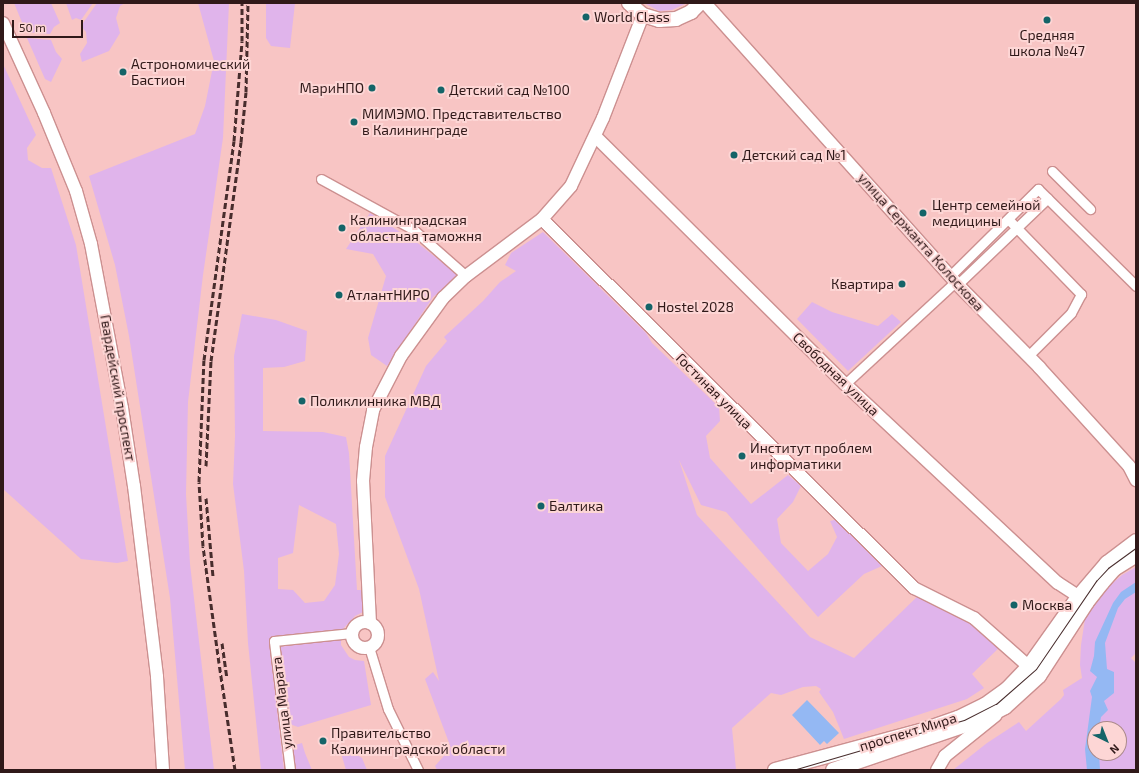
<!DOCTYPE html>
<meta charset="utf-8">
<style>
body{margin:0}
#map{position:relative;width:1139px;height:773px;overflow:hidden;background:#f8c5c4;font-family:"Exo 2",sans-serif}
div>[style]{position:absolute}
[style*='--x']{left:calc(var(--x)*1px);top:calc(var(--y)*1px);width:calc(var(--w)*1px);rotate:calc(var(--a)*1deg)}
.green>*{inset:0;background:#e0b4eb}
.water>*{inset:0;background:#94b8f3}
.roads{filter:drop-shadow(1px 0 #cc9090) drop-shadow(-1px 0 #cc9090) drop-shadow(0 1px #cc9090) drop-shadow(0 -1px #cc9090)}
.street>*{height:9px;margin:-4.5px;padding:0 4.5px;transform-origin:4.5px;border-radius:4.5px;background:#fff}
.secondary>*{height:12px;margin:-6px;padding:0 6px;transform-origin:6px;border-radius:6px;background:#fff}
.secondary>.ring{margin:-6px;padding:0;box-sizing:content-box;background:none;border:12px solid #fff;border-radius:50%}
.primary>*{height:14px;margin:-7px;padding:0 7px;transform-origin:7px;border-radius:7px;background:#fff}
.tram>*{height:1px;margin:-0.5px;padding:0 0.5px;transform-origin:0.5px;border-radius:0.5px;background:#482d2d}
.rail>*{height:3px;margin-top:-1.5px;transform-origin:0;background:repeating-linear-gradient(90deg,#482d2d 0 6px,transparent 0 9px)}
.dots>*{width:11px;height:11px;translate:-50% -50%;box-sizing:border-box;border:2px solid #fdd6d5;border-radius:50%}
span{translate:-50% -50%;white-space:nowrap;text-align:center;line-height:1.15;-webkit-text-stroke:4px #fdd6d5;paint-order:stroke}
.poi-label{font-size:14px;color:#301919}
.left{translate:0 -50%;text-align:left}
.right{translate:-100% -50%;text-align:right}
.street-label{font-size:14px;color:#301919}
.frame{position:absolute;inset:0;border:4px solid #301919;pointer-events:none}
.north{position:absolute;left:1087px;top:721px;width:40px;height:40px;box-sizing:border-box;background:#fdd6d5;border:1px solid #ab8a8a;border-radius:50%;rotate:137deg;font-size:11px;font-weight:700;line-height:16px;text-align:center;color:#301919}
.north::after{content:'';display:block;margin:auto;width:14px;height:18px;background:#146468;clip-path:polygon(50% 0,100% 100%,50% 72%,0 100%)}
.scale{position:absolute;left:12px;top:20px;width:71px;height:18px;box-sizing:border-box;border:2px solid #301919;border-top:0;padding-left:5px;font-size:12px;line-height:14px;white-space:nowrap;color:#301919;-webkit-text-stroke:3px #fdd6d5;paint-order:stroke}
</style>
<div id="map">
<div class="green">
<div style="clip-path:polygon(14px 3px,51px 3px,60px 23px,54px 27px,50px 34px,26px 32px)"></div>
<div style="clip-path:polygon(66px 3px,93px 3px,81px 20px,76px 18px,72px 20px)"></div>
<div style="clip-path:polygon(97px 3px,125px 3px,120px 6px,116px 18px,120px 33px,109px 51px,82px 62px,80px 54px,87px 43px,86px 32px,81px 26px)"></div>
<div style="clip-path:polygon(198px 3px,229px 3px,223px 138px,203px 275px,188px 402px,186px 494px,190px 564px,214px 770px,185px 770px,170px 598px,129px 336px,115px 265px,89px 176px,195px 134px,205px 106px,214px 61px)"></div>
<div style="clip-path:polygon(266px 3px,295px 3px,290px 48px,271px 46px,266px 38px)"></div>
<div style="clip-path:polygon(644px 3px,687px 3px,672px 10px,659px 11px)"></div>
<div style="clip-path:polygon(27px 38px,51px 40px,56px 52px,62px 59px,51px 82px,45px 79px)"></div>
<div style="clip-path:polygon(3px 64px,36px 135px,27px 148px,28px 160px,42px 168px,51px 168px,76px 245px,128px 561px,117px 563px,81px 559px,3px 489px)"></div>
<div style="clip-path:polygon(370px 213px,419px 244px,459px 276px,433px 297px,387px 366px,371px 355px,368px 338px,386px 276px,373px 254px,346px 249px)"></div>
<div style="clip-path:polygon(543px 232px,646px 333px,652px 343px,719px 407px,720px 421px,706px 436px,710px 458px,751px 504px,788px 475px,801px 486px,793px 502px,777px 519px,781px 543px,808px 571px,828px 554px,837px 537px,830px 521px,839px 519px,882px 566px,864px 574px,818px 617px,726px 512px,701px 505px,679px 460px,697px 515px,810px 637px,854px 658px,922px 592px,1004px 643px,972px 674px,984px 688px,967px 699px,844px 739px,833px 712px,819px 692px,821px 689px,816px 686px,803px 687px,781px 695px,771px 693px,732px 728px,736px 769px,733px 770px,437px 770px,435px 766px,451px 748px,425px 679px,433px 672px,439px 681px,419px 589px,385px 497px,385px 456px,426px 366px,447px 341px,444px 337px,483px 301px,500px 282px,516px 271px,505px 265px,511px 253px)"></div>
<div style="clip-path:polygon(812px 302px,832px 312px,878px 326px,892px 314px,901px 322px,848px 371px,797px 319px)"></div>
<div style="clip-path:polygon(evenodd,242px 314px,276px 320px,307px 331px,305px 361px,284px 367px,263px 368px,263px 431px,323px 432px,346px 437px,349px 453px,357px 590px,366px 590px,365px 611px,355px 616px,342px 630px,274px 637px,269px 641px,284px 770px,261px 770px,248px 643px,244px 571px,233px 484px,235px 436px,234px 356px,242px 314px,299px 505px,336px 524px,339px 554px,335px 585px,324px 601px,305px 603px,293px 590px,278px 589px,278px 558px,293px 553px,299px 505px)"></div>
<div style="clip-path:polygon(evenodd,1136px 567px,1136px 653px,1131px 658px,1136px 663px,1136px 770px,953px 770px,987px 743px,1019px 722px,1026px 731px,1061px 699px,1064px 695px,1063px 690px,1082px 678px,1080px 665px,1081px 645px,1085px 619px,1107px 588px,1122px 575px,1136px 567px,1095px 729px,1119px 729px,1119px 753px,1095px 753px,1095px 729px)"></div>
<div style="clip-path:polygon(341px 639px,341px 645px,349px 657px,355px 660px,364px 661px,371px 705px,298px 727px,287px 723px,279px 647px)"></div>
<div style="clip-path:polygon(302px 743px,305px 753px,312px 770px,294px 770px,289px 747px)"></div>
<div style="clip-path:polygon(341px 753px,354px 753px,362px 758px,367px 770px,346px 770px)"></div>
</div>
<div class="water">
<div style="clip-path:polygon(1136px 582px,1136px 592px,1125px 599px,1118px 608px,1105px 643px,1107px 669px,1114px 672px,1114px 693px,1104px 701px,1108px 710px,1101px 717px,1099px 729px,1095px 729px,1095px 753px,1099px 753px,1100px 770px,1087px 770px,1085px 749px,1092px 697px,1090px 691px,1097px 677px,1090px 671px,1094px 656px,1095px 642px,1113px 603px,1121px 592px)"></div>
<div style="clip-path:polygon(807px 700px,839px 733px,827px 744px,824px 741px,820px 745px,792px 715px)"></div>
</div>
<div class="roads">
<div class="street">
<div style="--x:1052;--y:171;--w:54;--a:45"></div>
<div style="--x:321;--y:179;--w:106;--a:28.7"></div>
<div style="--x:414;--y:230;--w:69;--a:41.5"></div>
<div style="--x:1008;--y:219;--w:105;--a:45.8"></div>
<div style="--x:1081;--y:294;--w:21;--a:118"></div>
<div style="--x:1071;--y:313;--w:61;--a:135"></div>
<div style="--x:950;--y:276;--w:124;--a:-44.7"></div>
<div style="--x:1038;--y:189;--w:138;--a:44.7"></div>
<div style="--x:958;--y:284;--w:124;--a:-43.7"></div>
<div style="--x:845;--y:384;--w:150;--a:-42.8"></div>
<div style="--x:369;--y:647;--w:65;--a:73"></div>
<div style="--x:388;--y:709;--w:68;--a:63.8"></div>
<div style="--x:290;--y:770;--w:130;--a:-97.1"></div>
<div style="--x:274;--y:641;--w:78;--a:-5.9"></div>
</div>
<div class="secondary">
<div style="--x:705;--y:3;--w:375;--a:48.1"></div>
<div style="--x:955;--y:282;--w:120;--a:45.3"></div>
<div style="--x:1039;--y:367;--w:134;--a:47.7"></div>
<div style="--x:1129;--y:466;--w:16;--a:63"></div>
<div style="--x:3;--y:23;--w:99;--a:65.5"></div>
<div style="--x:44;--y:113;--w:84;--a:67.7"></div>
<div style="--x:76;--y:191;--w:55;--a:74.2"></div>
<div style="--x:91;--y:244;--w:167;--a:79.3"></div>
<div style="--x:122;--y:408;--w:79;--a:81.3"></div>
<div style="--x:134;--y:486;--w:192;--a:83.1"></div>
<div style="--x:157;--y:677;--w:93;--a:86.3"></div>
<div style="--x:595;--y:136;--w:352;--a:44.8"></div>
<div style="--x:845;--y:384;--w:291;--a:43.1"></div>
<div style="--x:1058;--y:583;--w:33;--a:33"></div>
<div style="--x:542;--y:219;--w:524;--a:44.77"></div>
<div style="--x:914;--y:588;--w:67;--a:26.6"></div>
<div style="--x:974;--y:618;--w:81;--a:41.5"></div>
<div class="ring" style="left:352px;top:622px;width:14px;height:14px"></div>
<div style="--x:370;--y:623;--w:142;--a:-92.8"></div>
<div style="--x:363;--y:481;--w:34;--a:-85"></div>
<div style="--x:366;--y:447;--w:38;--a:-79"></div>
<div style="--x:373;--y:410;--w:61;--a:-62.6"></div>
<div style="--x:401;--y:356;--w:72;--a:-54.1"></div>
<div style="--x:443;--y:298;--w:32;--a:-44"></div>
<div style="--x:466;--y:276;--w:95;--a:-36.9"></div>
<div style="--x:542;--y:219;--w:44;--a:-48.7"></div>
<div style="--x:571;--y:186;--w:75;--a:-64.8"></div>
<div style="--x:603;--y:118;--w:110;--a:-68.8"></div>
<div style="--x:937;--y:770;--w:16;--a:-60"></div>
<div style="--x:945;--y:756;--w:65;--a:-38.8"></div>
</div>
<div class="primary">
<div style="--x:629;--y:3;--w:18;--a:41"></div>
<div style="--x:643;--y:15;--w:17;--a:17"></div>
<div style="--x:659;--y:20;--w:17;--a:-3"></div>
<div style="--x:676;--y:19;--w:17;--a:-25"></div>
<div style="--x:691;--y:12;--w:13;--a:-45"></div>
<div style="--x:775;--y:770;--w:153;--a:-15.1"></div>
<div style="--x:923;--y:730;--w:37;--a:-19"></div>
<div style="--x:958;--y:718;--w:30;--a:-26"></div>
<div style="--x:985;--y:705;--w:27;--a:-36"></div>
<div style="--x:1007;--y:689;--w:32;--a:-46"></div>
<div style="--x:1029;--y:666;--w:85;--a:-54.6"></div>
<div style="--x:1078;--y:597;--w:45;--a:-49.5"></div>
<div style="--x:1107;--y:563;--w:36;--a:-37"></div>
<div style="--x:833;--y:770;--w:153;--a:-18.7"></div>
<div style="--x:978;--y:721;--w:30;--a:-27"></div>
<div style="--x:1005;--y:707;--w:46;--a:-42.4"></div>
<div style="--x:1039;--y:676;--w:88;--a:-57"></div>
<div style="--x:1087;--y:602;--w:24;--a:-52"></div>
<div style="--x:1102;--y:583;--w:18;--a:-49"></div>
<div style="--x:1114;--y:569;--w:26;--a:-32"></div>
</div>
</div>
<div class="tram">
<div style="--x:793;--y:770;--w:178;--a:-16.3"></div>
<div style="--x:964;--y:720;--w:36;--a:-27"></div>
<div style="--x:996;--y:704;--w:53;--a:-41.2"></div>
<div style="--x:1036;--y:669;--w:107;--a:-55.7"></div>
<div style="--x:1096;--y:581;--w:18;--a:-47"></div>
<div style="--x:1108;--y:568;--w:34;--a:-36"></div>
</div>
<div class="rail">
<div style="--x:206;--y:466;--w:105;--a:-87.3"></div>
<div style="--x:211;--y:361;--w:221;--a:-82.2"></div>
<div style="--x:241;--y:142;--w:50;--a:-84.3"></div>
<div style="--x:246;--y:92;--w:89;--a:-88.7"></div>
<div style="--x:206;--y:498;--w:78;--a:84.9"></div>
<div style="--x:222;--y:643;--w:34;--a:82"></div>
<div style="--x:235;--y:770;--w:108;--a:-98.5"></div>
<div style="--x:219;--y:663;--w:118;--a:-97.8"></div>
<div style="--x:203;--y:546;--w:64;--a:-93.6"></div>
<div style="--x:199;--y:482;--w:122;--a:-87.7"></div>
<div style="--x:204;--y:360;--w:221;--a:-82.2"></div>
<div style="--x:234;--y:141;--w:100;--a:-85.4"></div>
<div style="--x:242;--y:41;--w:38;--a:-90"></div>
</div>
<div class="dots">
<div style="left:586px;top:17px;background:#146468"></div>
<div style="left:1047px;top:20px;background:#146468"></div>
<div style="left:123px;top:72px;background:#146468"></div>
<div style="left:372px;top:88px;background:#146468"></div>
<div style="left:441px;top:90px;background:#146468"></div>
<div style="left:354px;top:122px;background:#146468"></div>
<div style="left:734px;top:155px;background:#146468"></div>
<div style="left:923px;top:213px;background:#146468"></div>
<div style="left:342px;top:228px;background:#146468"></div>
<div style="left:902px;top:284px;background:#146468"></div>
<div style="left:339px;top:295px;background:#146468"></div>
<div style="left:649px;top:307px;background:#146468"></div>
<div style="left:302px;top:401px;background:#146468"></div>
<div style="left:742px;top:456px;background:#146468"></div>
<div style="left:541px;top:506px;background:#146468"></div>
<div style="left:1014px;top:605px;background:#146468"></div>
<div style="left:323px;top:741px;background:#146468"></div>
</div>
<div class="poi-label">
<span class="left" style="left:594px;top:17px">World Class</span>
<span style="left:1047px;top:43px">Средняя<br>школа №47</span>
<span class="left" style="left:131px;top:72px">Астрономический<br>Бастион</span>
<span class="right" style="left:364px;top:88px">МариНПО</span>
<span class="left" style="left:449px;top:90px">Детский сад №100</span>
<span class="left" style="left:362px;top:122px">МИМЭМО. Представительство<br>в Калининграде</span>
<span class="left" style="left:742px;top:155px">Детский сад №1</span>
<span class="left" style="left:932px;top:213px">Центр семейной<br>медицины</span>
<span class="left" style="left:350px;top:228px">Калининградская<br>областная таможня</span>
<span class="right" style="left:894px;top:284px">Квартира</span>
<span class="left" style="left:347px;top:295px">АтлантНИРО</span>
<span class="left" style="left:657px;top:307px">Hostel 2028</span>
<span class="left" style="left:310px;top:401px">Поликлинника МВД</span>
<span class="left" style="left:750px;top:456px">Институт проблем<br>информатики</span>
<span class="left" style="left:549px;top:506px">Балтика</span>
<span class="left" style="left:1022px;top:605px">Москва</span>
<span class="left" style="left:331px;top:741px">Правительство<br>Калининградской области</span>
</div>
<div class="street-label">
<span style="left:921px;top:242px;rotate:48deg">улица Сержанта Колоскова</span>
<span style="left:836px;top:374px;rotate:44deg">Свободная улица</span>
<span style="left:118px;top:388px;rotate:80deg">Гвардейский проспект</span>
<span style="left:714px;top:391px;rotate:45deg">Гостиная улица</span>
<span style="left:282px;top:703px;rotate:-97deg">улица Марата</span>
<span style="left:908px;top:732px;rotate:-17deg">проспект Мира</span>
</div>
<div class="frame"></div>
<div class="north">N</div>
<div class="scale">50 m</div>
</div>
